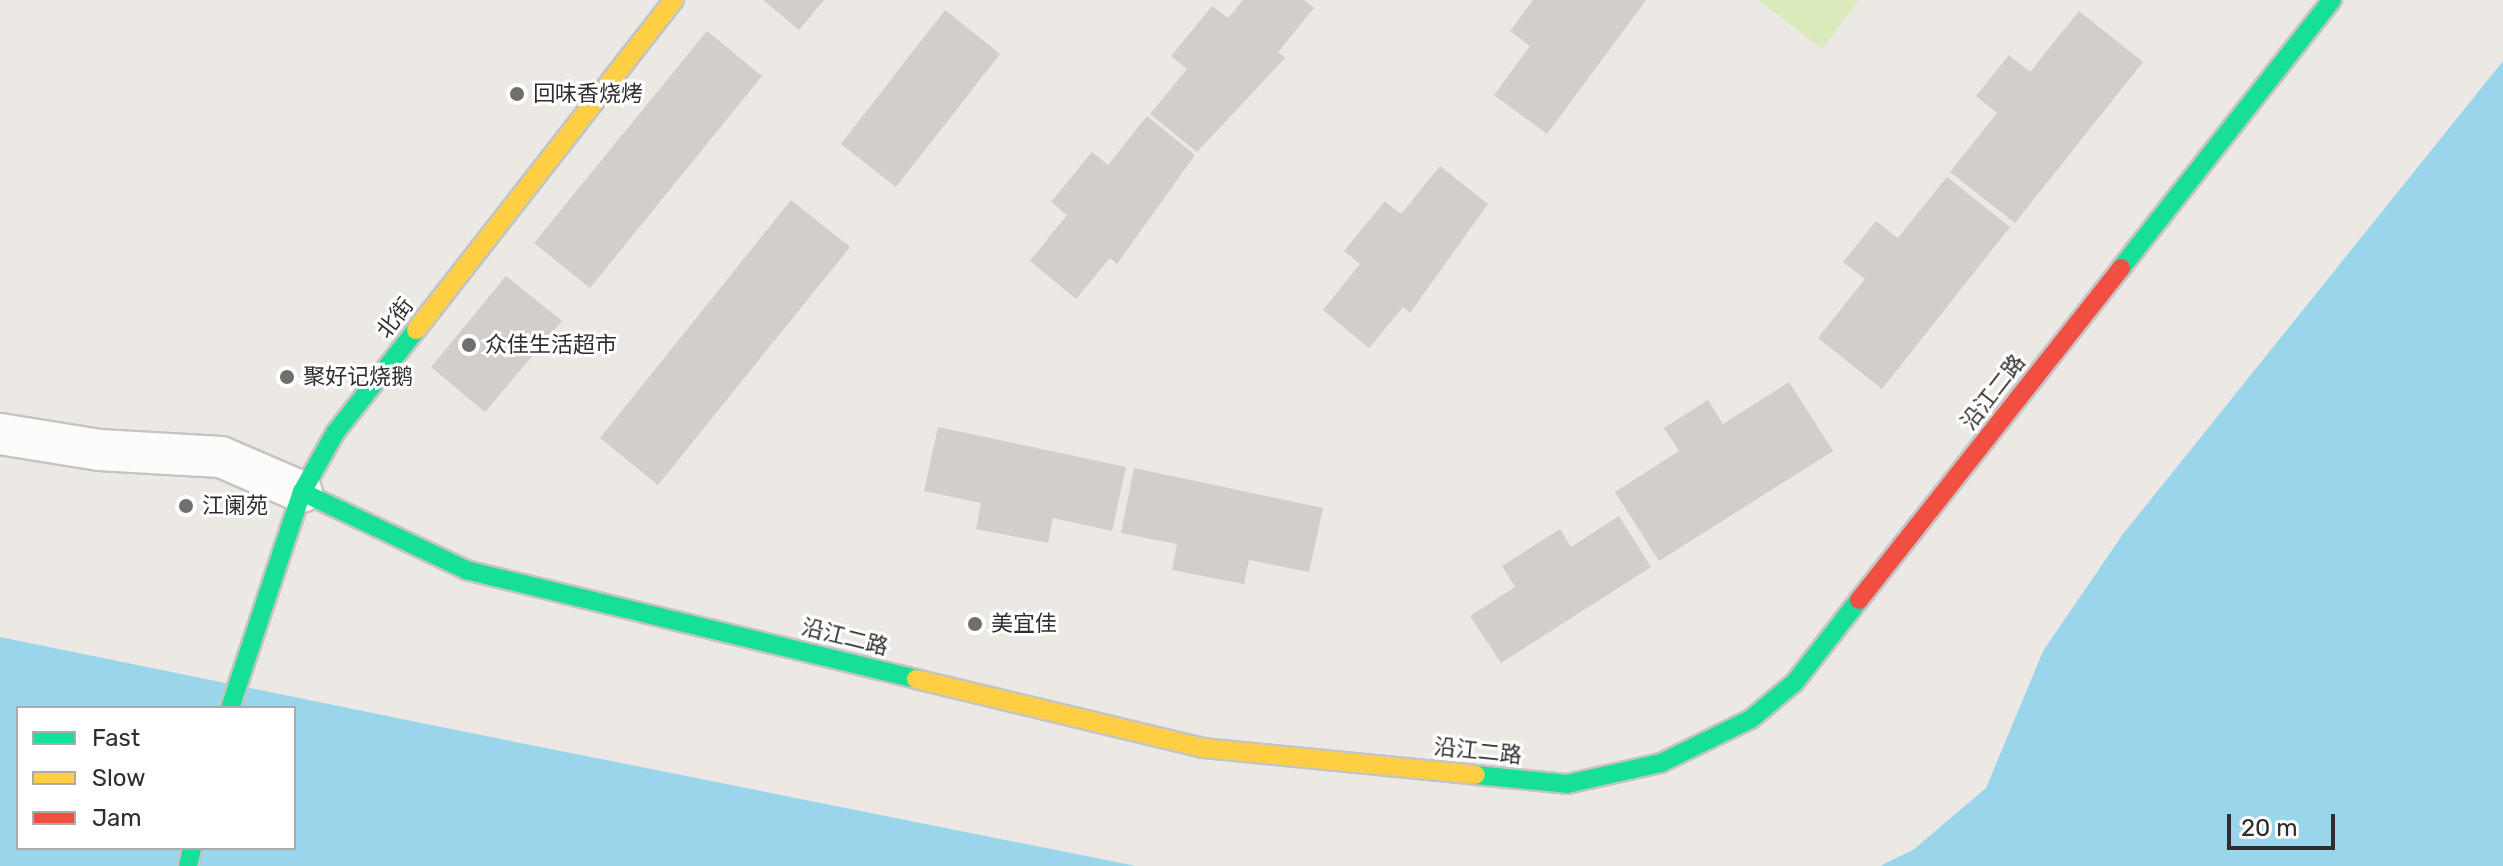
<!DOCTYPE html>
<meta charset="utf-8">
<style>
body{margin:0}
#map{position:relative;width:2503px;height:866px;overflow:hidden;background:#ece8e4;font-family:Rubik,"Noto Sans SC",sans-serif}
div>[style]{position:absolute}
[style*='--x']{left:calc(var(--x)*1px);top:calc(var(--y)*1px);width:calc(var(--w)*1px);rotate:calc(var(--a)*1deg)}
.pitch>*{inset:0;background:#d9eabb}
.water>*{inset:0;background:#99d6ec}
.building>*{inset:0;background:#d1cecb}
.roads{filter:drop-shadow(2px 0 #c5c4c5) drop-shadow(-2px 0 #c5c4c5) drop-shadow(0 2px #c5c4c5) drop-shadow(0 -2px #c5c4c5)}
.street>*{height:40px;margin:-20px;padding:0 20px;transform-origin:20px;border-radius:20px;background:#fcfcfb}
.fast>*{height:18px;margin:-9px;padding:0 9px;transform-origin:9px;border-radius:9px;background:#16e098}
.slow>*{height:18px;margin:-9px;padding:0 9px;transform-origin:9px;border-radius:9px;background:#ffcf43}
.jam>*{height:18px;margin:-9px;padding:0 9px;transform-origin:9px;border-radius:9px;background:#f24e42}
.dots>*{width:22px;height:22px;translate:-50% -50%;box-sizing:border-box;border:4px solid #fff;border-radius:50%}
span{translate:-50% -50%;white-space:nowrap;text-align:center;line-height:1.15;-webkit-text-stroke:6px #fff;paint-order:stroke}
.poi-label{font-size:22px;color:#2e2e2e}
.left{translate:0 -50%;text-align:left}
.street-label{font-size:22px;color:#2e2e2e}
.legend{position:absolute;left:16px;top:706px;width:280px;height:144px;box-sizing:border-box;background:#fff;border:2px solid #ababab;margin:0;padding:10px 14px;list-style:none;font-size:24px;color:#2e2e2e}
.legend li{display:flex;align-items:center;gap:16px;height:40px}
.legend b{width:40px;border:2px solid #ababab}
.scale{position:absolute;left:2227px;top:814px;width:108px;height:36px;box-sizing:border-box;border:4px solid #2e2e2e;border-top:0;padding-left:10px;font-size:24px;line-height:28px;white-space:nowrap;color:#2e2e2e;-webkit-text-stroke:6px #fff;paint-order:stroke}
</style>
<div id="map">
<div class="pitch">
<div style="clip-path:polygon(1758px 0,1859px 0,1822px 49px)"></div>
</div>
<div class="water">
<div style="clip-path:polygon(2503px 61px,2503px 866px,1880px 866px,1913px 850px,1986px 788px,2043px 651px,2123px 534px)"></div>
<div style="clip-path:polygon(evenodd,0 637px,446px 728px,1136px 866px,0 866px,0 637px,18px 708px,294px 708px,294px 848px,18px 848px,18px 708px)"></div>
</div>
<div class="building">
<div style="clip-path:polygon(763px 0,824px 0,799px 30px)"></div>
<div style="clip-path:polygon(1243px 0,1304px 0,1314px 8px,1278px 52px,1285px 58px,1197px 152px,1150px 114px,1187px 69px,1171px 56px,1212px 6px,1228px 18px)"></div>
<div style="clip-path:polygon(1533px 0,1646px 0,1547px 134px,1494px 95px,1530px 46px,1510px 31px)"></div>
<div style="clip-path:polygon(945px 10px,1000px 54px,896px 187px,841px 144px)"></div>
<div style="clip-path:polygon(2079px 11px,2143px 62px,2015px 223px,1950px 172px,1997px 113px,1976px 96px,2009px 55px,2030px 72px)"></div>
<div style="clip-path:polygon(707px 31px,762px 76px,590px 288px,534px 243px)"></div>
<div style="clip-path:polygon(1147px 116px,1195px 155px,1117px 264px,1110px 258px,1076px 299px,1030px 261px,1067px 215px,1051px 202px,1092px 152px,1108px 165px)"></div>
<div style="clip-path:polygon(1440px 166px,1488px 204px,1410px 313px,1403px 307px,1369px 348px,1323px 310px,1360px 264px,1344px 251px,1385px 201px,1401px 214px)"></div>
<div style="clip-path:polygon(1947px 177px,2010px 227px,1882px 389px,1818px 338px,1865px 279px,1843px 262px,1876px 221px,1898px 238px)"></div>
<div style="clip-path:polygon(791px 200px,850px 247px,658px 485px,600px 438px)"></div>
<div style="clip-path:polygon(506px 276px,562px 321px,485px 412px,431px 367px)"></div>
<div style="clip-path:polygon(1789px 382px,1833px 451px,1659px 561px,1615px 492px,1679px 451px,1664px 428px,1708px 400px,1723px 424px)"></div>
<div style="clip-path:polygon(938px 427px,1126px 467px,1112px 531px,1053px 518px,1048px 543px,976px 529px,981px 503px,924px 491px)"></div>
<div style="clip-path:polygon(1134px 468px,1323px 508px,1309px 572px,1249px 560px,1244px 584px,1172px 570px,1177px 544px,1121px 533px)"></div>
<div style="clip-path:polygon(1619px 516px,1651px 567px,1501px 663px,1470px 616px,1515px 587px,1502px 566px,1560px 529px,1571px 547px)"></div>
</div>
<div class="roads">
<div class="street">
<div style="--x:0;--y:434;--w:101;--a:9.1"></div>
<div style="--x:100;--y:450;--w:121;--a:3.3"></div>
<div style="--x:221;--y:457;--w:88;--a:23.4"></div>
</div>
<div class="fast">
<div style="--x:2121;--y:268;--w:341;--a:-51.8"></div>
<div style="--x:302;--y:492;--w:182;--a:25.4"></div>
<div style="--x:466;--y:570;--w:463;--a:13.6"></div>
<div style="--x:230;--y:708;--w:228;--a:-71.6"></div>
<div style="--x:302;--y:492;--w:68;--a:-60.8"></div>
<div style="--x:335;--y:433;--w:131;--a:-51.8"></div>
<div style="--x:1476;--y:775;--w:91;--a:5.6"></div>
<div style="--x:1567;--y:784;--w:96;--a:-12.6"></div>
<div style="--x:1661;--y:763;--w:100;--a:-26.1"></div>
<div style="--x:1751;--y:719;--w:57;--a:-40.1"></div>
<div style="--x:1795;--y:682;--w:104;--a:-52"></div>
<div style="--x:188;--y:866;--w:18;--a:-77"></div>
</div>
<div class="slow">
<div style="--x:416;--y:330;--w:419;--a:-52"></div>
<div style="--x:916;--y:679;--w:295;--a:13.5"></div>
<div style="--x:1203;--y:748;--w:274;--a:5.6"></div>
</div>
<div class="jam">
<div style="--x:1859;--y:600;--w:423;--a:-51.7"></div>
</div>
</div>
<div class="dots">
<div style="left:517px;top:94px;background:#706f6e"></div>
<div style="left:469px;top:345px;background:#706f6e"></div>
<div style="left:287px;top:377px;background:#706f6e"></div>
<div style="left:186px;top:506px;background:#706f6e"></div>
<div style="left:975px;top:624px;background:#706f6e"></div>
</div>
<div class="poi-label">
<span class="left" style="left:533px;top:94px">回味香烧烤</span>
<span class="left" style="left:485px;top:345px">众佳生活超市</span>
<span class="left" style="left:303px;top:377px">聚好记烧鹅</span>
<span class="left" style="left:202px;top:506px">江阑苑</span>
<span class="left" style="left:991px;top:624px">美宜佳</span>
</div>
<div class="street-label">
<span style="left:395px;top:318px;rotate:-52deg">北街</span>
<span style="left:1993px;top:392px;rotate:-52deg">沿江二路</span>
<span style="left:845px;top:637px;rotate:14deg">沿江二路</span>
<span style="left:1478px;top:751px;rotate:6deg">沿江二路</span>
</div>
<ul class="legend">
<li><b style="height:10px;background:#16e098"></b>Fast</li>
<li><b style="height:10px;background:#ffcf43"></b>Slow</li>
<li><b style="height:10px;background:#f24e42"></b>Jam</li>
</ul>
<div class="scale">20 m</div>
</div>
